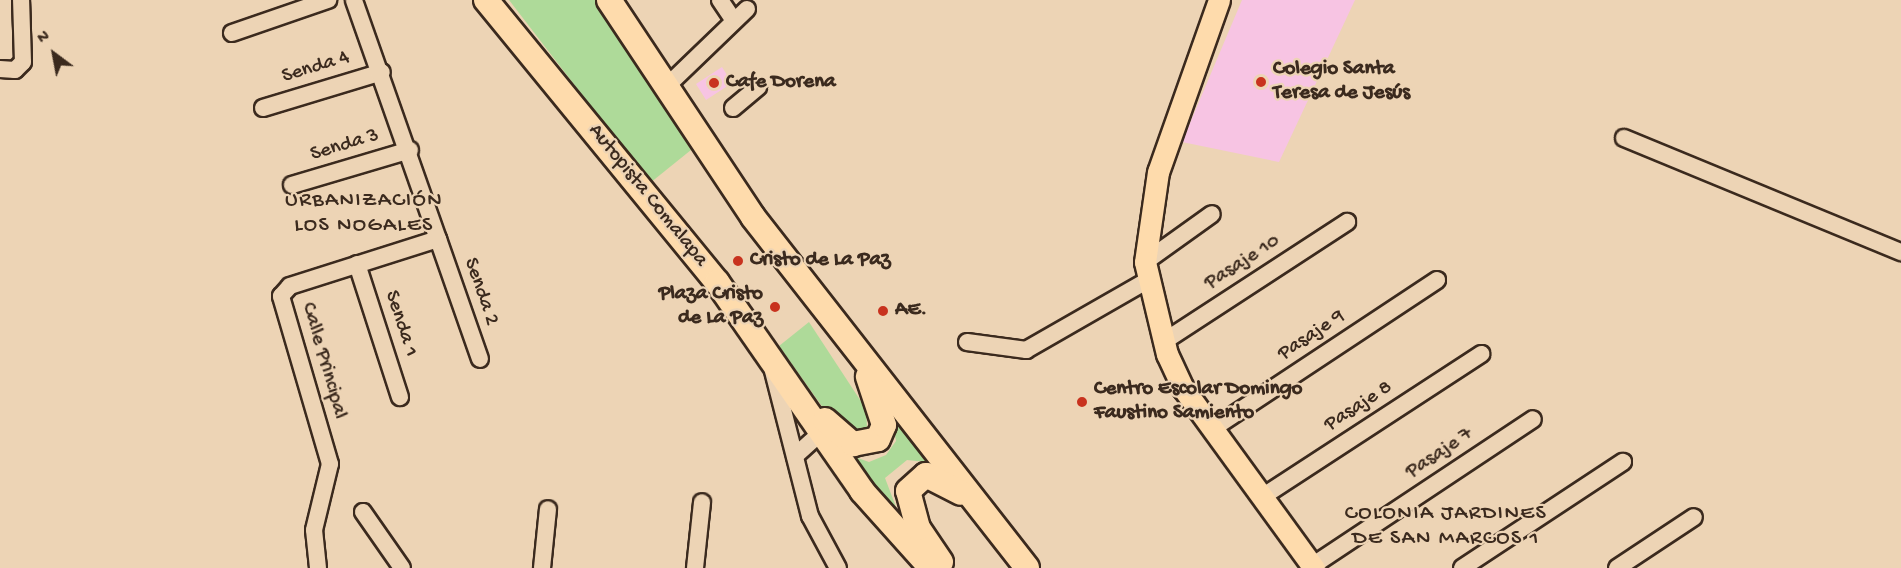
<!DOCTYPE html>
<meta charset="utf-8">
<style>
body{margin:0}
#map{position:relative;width:1901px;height:568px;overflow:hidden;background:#edd4b5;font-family:"Gochi Hand",sans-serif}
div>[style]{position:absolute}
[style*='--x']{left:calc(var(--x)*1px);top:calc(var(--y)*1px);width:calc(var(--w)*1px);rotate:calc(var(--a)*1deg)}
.green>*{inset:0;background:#aeda99}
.building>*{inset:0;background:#f7c4e3}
.roads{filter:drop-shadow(2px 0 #3b2a1e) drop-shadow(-2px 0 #3b2a1e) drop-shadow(0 2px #3b2a1e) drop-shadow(0 -2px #3b2a1e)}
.minor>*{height:16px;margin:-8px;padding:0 8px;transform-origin:8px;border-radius:8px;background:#edd4b5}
.major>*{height:21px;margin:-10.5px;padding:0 10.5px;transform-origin:10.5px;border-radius:10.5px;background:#fedbac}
.highway>*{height:24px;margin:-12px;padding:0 12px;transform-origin:12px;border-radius:12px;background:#fedbac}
.dots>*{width:16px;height:16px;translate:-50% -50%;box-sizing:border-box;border:3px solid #edd4b5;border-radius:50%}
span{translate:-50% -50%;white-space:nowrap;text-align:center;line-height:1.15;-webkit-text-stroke:4.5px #edd4b5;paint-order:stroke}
.street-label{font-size:21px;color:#3b2a1e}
.poi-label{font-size:21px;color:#3b2a1e;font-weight:700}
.left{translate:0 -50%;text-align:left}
.right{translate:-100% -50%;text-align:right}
.neighbourhood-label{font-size:22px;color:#3b2a1e;letter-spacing:1.5px}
.north{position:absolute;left:24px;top:24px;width:60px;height:60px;-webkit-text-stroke:4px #edd4b5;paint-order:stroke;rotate:328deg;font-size:16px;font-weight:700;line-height:24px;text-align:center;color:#3b2a1e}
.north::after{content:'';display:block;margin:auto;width:21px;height:27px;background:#3b2a1e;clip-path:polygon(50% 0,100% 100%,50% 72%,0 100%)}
</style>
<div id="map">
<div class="green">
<div style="clip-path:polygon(509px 0,596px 0,691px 150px,650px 183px)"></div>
<div style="clip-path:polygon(809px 322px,866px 409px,867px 427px,857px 435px,826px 412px,779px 346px)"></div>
<div style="clip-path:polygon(891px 414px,940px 471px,926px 462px,907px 460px,885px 478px,904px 528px,841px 452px,869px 462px,886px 455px,896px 441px)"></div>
</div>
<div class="building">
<div style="clip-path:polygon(1242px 0,1355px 0,1279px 162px,1182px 142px)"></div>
<div style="clip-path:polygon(722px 67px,732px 83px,706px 100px,696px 84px)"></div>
</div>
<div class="roads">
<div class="minor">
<div style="--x:720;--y:0;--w:25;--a:56"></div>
<div style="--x:232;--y:33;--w:102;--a:-19"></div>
<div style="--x:0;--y:69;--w:15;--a:4"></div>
<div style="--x:15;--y:70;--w:11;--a:-45"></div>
<div style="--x:23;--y:62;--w:62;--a:-91.8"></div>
<div style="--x:667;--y:86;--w:111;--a:-43.9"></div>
<div style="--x:263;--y:108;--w:124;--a:-16.8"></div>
<div style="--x:733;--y:108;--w:33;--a:-40"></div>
<div style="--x:1624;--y:138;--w:300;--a:22.4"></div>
<div style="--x:292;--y:185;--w:123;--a:-16.5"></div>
<div style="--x:438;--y:239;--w:127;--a:70.7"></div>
<div style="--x:1145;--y:262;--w:82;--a:-35.6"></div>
<div style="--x:357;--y:264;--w:140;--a:72.1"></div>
<div style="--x:967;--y:342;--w:60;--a:7.7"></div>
<div style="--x:1026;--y:350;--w:141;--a:-29.8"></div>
<div style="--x:1163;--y:342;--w:220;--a:-33.1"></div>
<div style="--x:773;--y:371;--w:150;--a:75.7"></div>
<div style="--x:810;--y:516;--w:59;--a:61.7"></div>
<div style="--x:1212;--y:429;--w:270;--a:-33.5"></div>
<div style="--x:795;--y:456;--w:38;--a:-42"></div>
<div style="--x:1262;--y:497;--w:262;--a:-33.1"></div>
<div style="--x:363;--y:512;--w:68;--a:55.1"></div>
<div style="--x:1312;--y:566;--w:265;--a:-33.6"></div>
<div style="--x:318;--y:568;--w:38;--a:-96"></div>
<div style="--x:314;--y:530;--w:68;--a:-76.4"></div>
<div style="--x:330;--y:464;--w:175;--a:-106.3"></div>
<div style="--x:281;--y:296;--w:13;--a:-48"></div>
<div style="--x:290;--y:286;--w:155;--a:-17.6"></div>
<div style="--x:438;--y:239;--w:253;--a:-109.4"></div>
<div style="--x:542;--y:568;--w:59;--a:-84.2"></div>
<div style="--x:695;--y:568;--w:66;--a:-83.9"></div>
<div style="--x:1462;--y:568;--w:193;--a:-33.4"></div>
<div style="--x:1617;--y:568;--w:92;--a:-33.5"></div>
</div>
<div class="major">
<div style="--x:1219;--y:0;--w:182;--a:109.5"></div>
<div style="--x:1158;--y:172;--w:91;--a:98.2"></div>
<div style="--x:1145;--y:262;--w:95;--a:76.6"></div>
<div style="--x:1167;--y:354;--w:38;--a:65"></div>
<div style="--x:1183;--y:388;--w:223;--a:54"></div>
</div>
<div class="highway">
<div style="--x:486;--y:0;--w:365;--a:50.7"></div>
<div style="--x:717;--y:282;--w:254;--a:55.2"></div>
<div style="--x:862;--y:491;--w:103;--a:48.1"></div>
<div style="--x:609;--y:0;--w:260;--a:56.4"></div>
<div style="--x:753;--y:217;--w:445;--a:52"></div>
<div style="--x:825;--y:420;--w:37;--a:41"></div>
<div style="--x:853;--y:444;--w:25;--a:-11"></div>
<div style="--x:878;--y:439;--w:15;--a:-67"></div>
<div style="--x:884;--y:425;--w:51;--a:-108.4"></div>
<div style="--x:941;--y:562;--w:41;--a:-124.1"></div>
<div style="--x:918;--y:528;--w:38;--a:-105"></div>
<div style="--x:908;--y:491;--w:24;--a:-42"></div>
<div style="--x:926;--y:475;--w:39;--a:27"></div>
</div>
</div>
<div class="dots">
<div style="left:1261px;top:82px;background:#c8321e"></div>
<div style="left:714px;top:83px;background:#c8321e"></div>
<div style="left:738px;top:261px;background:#c8321e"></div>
<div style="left:775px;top:307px;background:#c8321e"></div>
<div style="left:883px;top:311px;background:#c8321e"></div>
<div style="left:1082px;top:402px;background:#c8321e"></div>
</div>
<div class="street-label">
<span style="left:316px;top:68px;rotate:-17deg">Senda 4</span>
<span style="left:345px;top:146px;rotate:-17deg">Senda 3</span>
<span style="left:647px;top:196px;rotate:51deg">Autopista Comalapa</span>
<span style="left:1243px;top:263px;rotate:-33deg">Pasaje 10</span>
<span style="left:480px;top:292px;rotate:71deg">Senda 2</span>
<span style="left:400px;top:324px;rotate:72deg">Senda 1</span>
<span style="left:1312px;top:336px;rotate:-34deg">Pasaje 9</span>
<span style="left:323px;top:361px;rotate:74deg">Calle Principal</span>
<span style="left:1359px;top:407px;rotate:-33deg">Pasaje 8</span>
<span style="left:1440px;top:454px;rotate:-34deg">Pasaje 7</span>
</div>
<div class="poi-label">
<span class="left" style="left:1273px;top:82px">Colegio Santa<br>Teresa de Jesús</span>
<span class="left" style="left:726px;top:83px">Cafe Dorena</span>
<span class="left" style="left:750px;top:261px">Cristo de La Paz</span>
<span class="right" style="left:763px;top:307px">Plaza Cristo<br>de La Paz</span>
<span class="left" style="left:895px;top:311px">AE.</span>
<span class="left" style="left:1094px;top:402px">Centro Escolar Domingo<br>Faustino Samiento</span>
</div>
<div class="neighbourhood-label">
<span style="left:364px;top:214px">URBANIZACIÓN<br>LOS NOGALES</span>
<span style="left:1446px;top:527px">COLONIA JARDINES<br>DE SAN MARCOS 1</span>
</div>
<div class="north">N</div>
</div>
